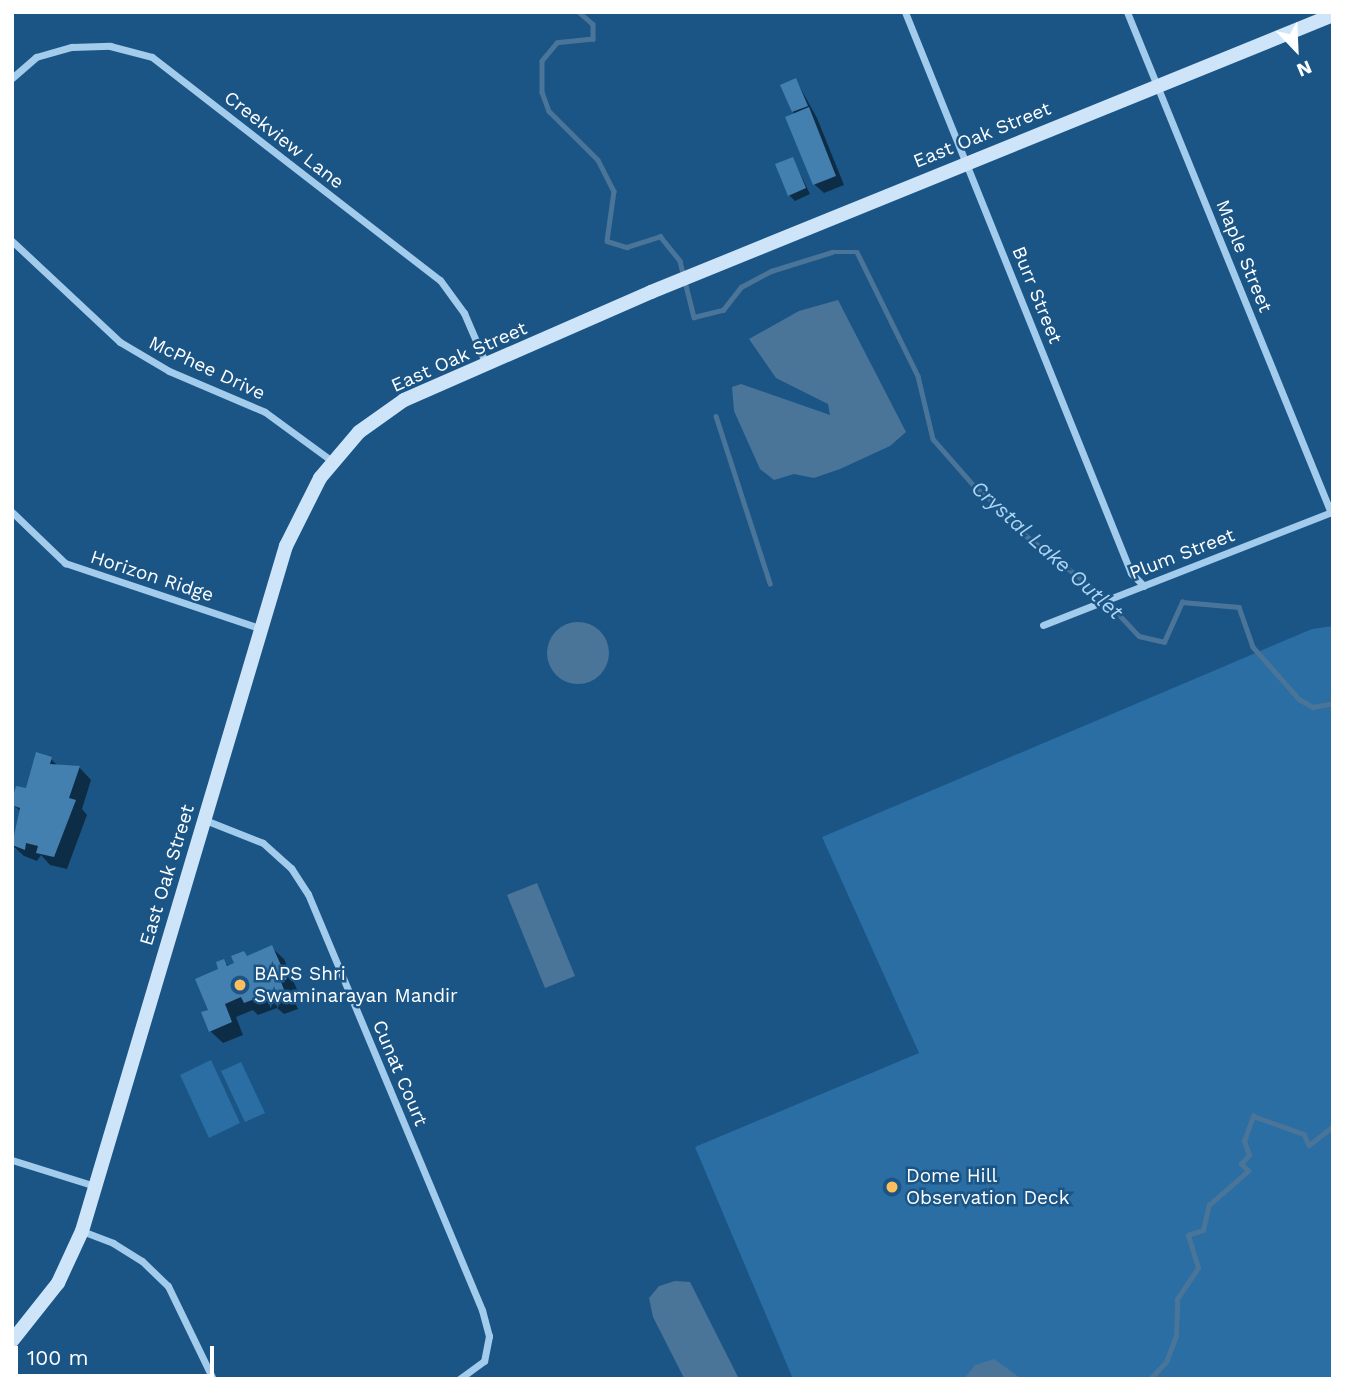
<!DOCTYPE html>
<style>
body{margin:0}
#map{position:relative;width:1345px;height:1391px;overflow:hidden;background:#1a5586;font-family:"Work Sans",sans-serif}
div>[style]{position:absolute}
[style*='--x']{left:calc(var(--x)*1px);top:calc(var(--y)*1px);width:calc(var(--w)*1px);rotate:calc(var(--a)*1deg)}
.green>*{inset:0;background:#2a6ea3}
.water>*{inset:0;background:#4a7599}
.round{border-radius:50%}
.shadow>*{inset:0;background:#0007}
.stream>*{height:4.5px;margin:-2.25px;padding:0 2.25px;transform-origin:2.25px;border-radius:2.25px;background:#4a7599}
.building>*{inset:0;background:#437faf}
.street>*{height:7px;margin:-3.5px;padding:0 3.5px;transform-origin:3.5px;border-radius:3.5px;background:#a2cbec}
.secondary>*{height:14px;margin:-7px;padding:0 7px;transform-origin:7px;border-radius:7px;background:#cee5f9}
.dots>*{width:19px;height:19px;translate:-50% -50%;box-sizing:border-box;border:4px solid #1a5586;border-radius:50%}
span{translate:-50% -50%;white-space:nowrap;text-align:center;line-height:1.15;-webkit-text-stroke:5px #1a5586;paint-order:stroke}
.street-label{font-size:19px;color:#fff}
.poi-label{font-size:19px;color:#fff}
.left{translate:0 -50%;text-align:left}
.water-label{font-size:21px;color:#add5f3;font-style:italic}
.frame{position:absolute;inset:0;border:14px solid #fff;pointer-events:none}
.north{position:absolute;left:1261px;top:14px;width:70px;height:70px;-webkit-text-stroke:5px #1a5586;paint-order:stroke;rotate:157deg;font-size:19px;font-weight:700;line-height:28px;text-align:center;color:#fff}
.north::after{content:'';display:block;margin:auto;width:24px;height:32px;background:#fff;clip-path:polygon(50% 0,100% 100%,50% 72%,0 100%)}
.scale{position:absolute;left:14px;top:1346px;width:200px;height:32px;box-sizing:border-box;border:4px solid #fff;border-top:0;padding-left:9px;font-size:21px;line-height:24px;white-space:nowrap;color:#fff;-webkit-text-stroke:5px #1a5586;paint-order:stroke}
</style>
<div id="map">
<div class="green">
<div style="clip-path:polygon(1333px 626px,1333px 1379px,793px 1379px,695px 1147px,919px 1053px,822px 837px,1312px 629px)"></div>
<div style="clip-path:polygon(211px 1060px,240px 1123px,209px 1138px,180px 1075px)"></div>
<div style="clip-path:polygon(241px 1062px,265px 1113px,245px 1122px,221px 1071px)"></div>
</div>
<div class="water">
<div style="clip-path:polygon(838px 300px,906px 432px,890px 446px,840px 469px,814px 478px,794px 474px,774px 480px,760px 469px,734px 411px,732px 387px,741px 384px,830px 415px,828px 404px,776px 378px,749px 339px,799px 311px)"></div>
<div class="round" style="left:547px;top:622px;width:62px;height:62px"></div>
<div style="clip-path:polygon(537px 883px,575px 976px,545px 988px,507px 895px)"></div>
<div style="clip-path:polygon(675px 1281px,690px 1282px,739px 1379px,684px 1378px,653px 1317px,649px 1298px,659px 1286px)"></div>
<div style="clip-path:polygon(994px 1359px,1022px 1379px,964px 1379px,975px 1365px)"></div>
</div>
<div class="shadow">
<div style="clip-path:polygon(796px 80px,817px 118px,844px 185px,824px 193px,814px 184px,793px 111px)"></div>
<div style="clip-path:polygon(793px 159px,810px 194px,795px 201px,789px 195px)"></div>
<div style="clip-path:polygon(51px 759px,58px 766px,79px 767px,91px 780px,82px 809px,87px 815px,67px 869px,50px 865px,41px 855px,37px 861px,24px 856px,12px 845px,21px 812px,13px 804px)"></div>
<div style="clip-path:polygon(271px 947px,284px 959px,298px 992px,292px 995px,298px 1009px,284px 1014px,277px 1008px,258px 1015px,253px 1010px,236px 1017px,243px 1035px,223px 1043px,210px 1031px,210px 1011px,223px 961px,230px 967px,244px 953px,248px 957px)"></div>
</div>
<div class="stream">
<div style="--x:579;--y:12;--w:18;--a:41"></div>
<div style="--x:593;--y:24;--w:15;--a:90"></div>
<div style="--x:593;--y:39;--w:36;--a:174"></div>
<div style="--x:557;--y:43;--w:23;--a:130"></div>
<div style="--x:542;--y:61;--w:31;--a:90"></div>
<div style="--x:542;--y:92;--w:20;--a:70"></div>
<div style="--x:549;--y:111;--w:69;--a:45"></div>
<div style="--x:598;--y:160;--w:35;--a:63"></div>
<div style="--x:614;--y:191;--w:50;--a:98"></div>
<div style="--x:607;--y:241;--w:21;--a:17"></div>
<div style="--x:627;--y:247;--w:35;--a:-18"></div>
<div style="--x:660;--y:236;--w:32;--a:51"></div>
<div style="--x:680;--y:261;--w:58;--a:76"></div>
<div style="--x:694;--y:317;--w:30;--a:-14"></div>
<div style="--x:723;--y:310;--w:29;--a:-52"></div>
<div style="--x:741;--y:287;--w:34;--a:-28"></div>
<div style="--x:771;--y:271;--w:64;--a:-17.3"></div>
<div style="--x:832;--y:252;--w:25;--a:0"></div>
<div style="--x:857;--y:252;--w:138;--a:63.8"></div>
<div style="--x:918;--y:376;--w:65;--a:76.6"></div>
<div style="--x:933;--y:439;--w:65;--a:48.7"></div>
<div style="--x:976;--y:488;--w:50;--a:38.5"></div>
<div style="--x:1015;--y:519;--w:17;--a:59"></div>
<div style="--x:1024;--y:534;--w:94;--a:38.1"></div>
<div style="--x:1098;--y:592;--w:60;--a:47"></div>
<div style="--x:1139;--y:636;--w:26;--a:13"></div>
<div style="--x:1164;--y:642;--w:44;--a:-65.8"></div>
<div style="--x:1182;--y:602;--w:57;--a:5"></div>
<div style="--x:1239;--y:607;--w:42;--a:70.7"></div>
<div style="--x:1253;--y:647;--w:69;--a:48.5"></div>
<div style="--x:1299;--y:699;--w:16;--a:30"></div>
<div style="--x:1313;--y:707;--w:20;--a:-11"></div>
<div style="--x:716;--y:416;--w:176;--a:72.1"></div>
<div style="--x:1150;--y:1379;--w:23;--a:-47"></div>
<div style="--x:1166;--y:1362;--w:28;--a:-69"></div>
<div style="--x:1176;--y:1336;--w:37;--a:-88"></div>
<div style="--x:1177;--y:1299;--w:37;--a:-56"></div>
<div style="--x:1198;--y:1268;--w:34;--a:-107"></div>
<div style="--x:1188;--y:1235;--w:16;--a:-18"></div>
<div style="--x:1203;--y:1230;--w:26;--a:-77"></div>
<div style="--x:1209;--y:1205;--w:52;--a:-41.1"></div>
<div style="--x:1248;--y:1171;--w:10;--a:-135"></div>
<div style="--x:1241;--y:1164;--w:12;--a:-48"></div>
<div style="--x:1249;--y:1155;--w:15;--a:-110"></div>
<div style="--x:1244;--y:1141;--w:27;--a:-70"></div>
<div style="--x:1253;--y:1116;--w:54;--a:19.4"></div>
<div style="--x:1304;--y:1134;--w:12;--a:66"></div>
<div style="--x:1309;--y:1145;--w:31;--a:-38"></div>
</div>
<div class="building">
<div style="clip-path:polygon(796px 78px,808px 106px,792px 112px,780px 85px)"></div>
<div style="clip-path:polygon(809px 107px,836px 176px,813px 185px,785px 117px)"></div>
<div style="clip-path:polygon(793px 157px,806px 188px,788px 196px,775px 164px)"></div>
<div style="clip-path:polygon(36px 752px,52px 757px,50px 764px,80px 766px,69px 798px,76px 800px,54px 857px,36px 853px,38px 846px,26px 843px,25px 850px,12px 845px,20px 808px,12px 805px,12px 800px,16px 786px,26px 788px)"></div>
<div style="clip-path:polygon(272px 945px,287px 979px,281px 982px,287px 997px,270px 1003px,264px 989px,263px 996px,244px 1003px,241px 997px,225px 1004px,232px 1022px,209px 1032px,201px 1012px,208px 1010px,195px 979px,218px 969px,216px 962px,224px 959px,227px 966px,234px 963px,231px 956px,244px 951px,247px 956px)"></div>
</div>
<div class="street">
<div style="--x:905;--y:12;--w:605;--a:68.06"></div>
<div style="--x:1131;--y:573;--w:18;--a:45"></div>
<div style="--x:1127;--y:12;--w:541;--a:67.84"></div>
<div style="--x:12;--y:78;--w:32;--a:-41"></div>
<div style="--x:36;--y:57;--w:37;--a:-16"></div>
<div style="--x:72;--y:47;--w:38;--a:-2"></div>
<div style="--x:110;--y:46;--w:43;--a:14.7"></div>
<div style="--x:152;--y:57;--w:364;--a:37.8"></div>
<div style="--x:440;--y:280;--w:41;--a:54"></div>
<div style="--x:464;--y:313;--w:56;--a:66.7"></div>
<div style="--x:12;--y:241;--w:148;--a:43.1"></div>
<div style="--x:120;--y:342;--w:57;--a:30.6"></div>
<div style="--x:169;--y:371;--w:104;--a:23.1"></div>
<div style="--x:265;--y:412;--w:83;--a:36.2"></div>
<div style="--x:12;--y:512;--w:74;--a:43.9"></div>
<div style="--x:65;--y:563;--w:205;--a:18.5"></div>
<div style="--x:1043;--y:625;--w:310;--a:-21.4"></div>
<div style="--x:205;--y:820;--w:62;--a:21.6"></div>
<div style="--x:263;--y:843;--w:38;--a:42"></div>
<div style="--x:291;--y:868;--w:31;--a:57"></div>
<div style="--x:308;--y:894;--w:451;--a:67.3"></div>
<div style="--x:482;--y:1310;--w:27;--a:75"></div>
<div style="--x:489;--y:1336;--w:25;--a:101"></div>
<div style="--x:484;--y:1361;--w:31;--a:144"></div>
<div style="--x:12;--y:1160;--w:87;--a:17.4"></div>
<div style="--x:82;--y:1231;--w:33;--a:21"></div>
<div style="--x:113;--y:1243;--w:34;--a:32"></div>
<div style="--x:142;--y:1261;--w:36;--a:44"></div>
<div style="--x:168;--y:1286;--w:103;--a:64.2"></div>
</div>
<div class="secondary">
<div style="--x:12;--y:1341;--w:74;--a:-51.6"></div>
<div style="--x:58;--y:1283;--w:57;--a:-65.2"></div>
<div style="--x:82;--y:1231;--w:715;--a:-73.42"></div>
<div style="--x:286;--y:546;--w:76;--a:-63.4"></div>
<div style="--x:320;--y:478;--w:60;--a:-49.7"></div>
<div style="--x:359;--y:432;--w:55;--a:-35.4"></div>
<div style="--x:404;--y:400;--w:270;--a:-23.6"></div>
<div style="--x:651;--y:292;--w:736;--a:-22.1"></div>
</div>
<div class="dots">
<div style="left:240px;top:985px;background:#febe5e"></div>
<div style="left:892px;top:1187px;background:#febe5e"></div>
</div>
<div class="street-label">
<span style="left:982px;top:135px;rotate:-22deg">East Oak Street</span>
<span style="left:284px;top:140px;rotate:38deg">Creekview Lane</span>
<span style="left:1244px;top:256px;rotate:68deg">Maple Street</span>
<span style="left:1037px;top:295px;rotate:68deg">Burr Street</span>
<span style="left:459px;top:357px;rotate:-24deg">East Oak Street</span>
<span style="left:207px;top:368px;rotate:25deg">McPhee Drive</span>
<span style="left:1182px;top:554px;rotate:-21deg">Plum Street</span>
<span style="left:152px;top:576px;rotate:18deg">Horizon Ridge</span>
<span style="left:167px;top:875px;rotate:-73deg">East Oak Street</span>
<span style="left:400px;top:1073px;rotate:67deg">Cunat Court</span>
</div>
<div class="poi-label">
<span class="left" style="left:254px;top:985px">BAPS Shri<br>Swaminarayan Mandir</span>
<span class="left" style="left:906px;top:1187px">Dome Hill<br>Observation Deck</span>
</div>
<div class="water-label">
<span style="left:1047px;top:550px;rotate:42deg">Crystal Lake Outlet</span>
</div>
<div class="frame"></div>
<div class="north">N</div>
<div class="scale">100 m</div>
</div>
